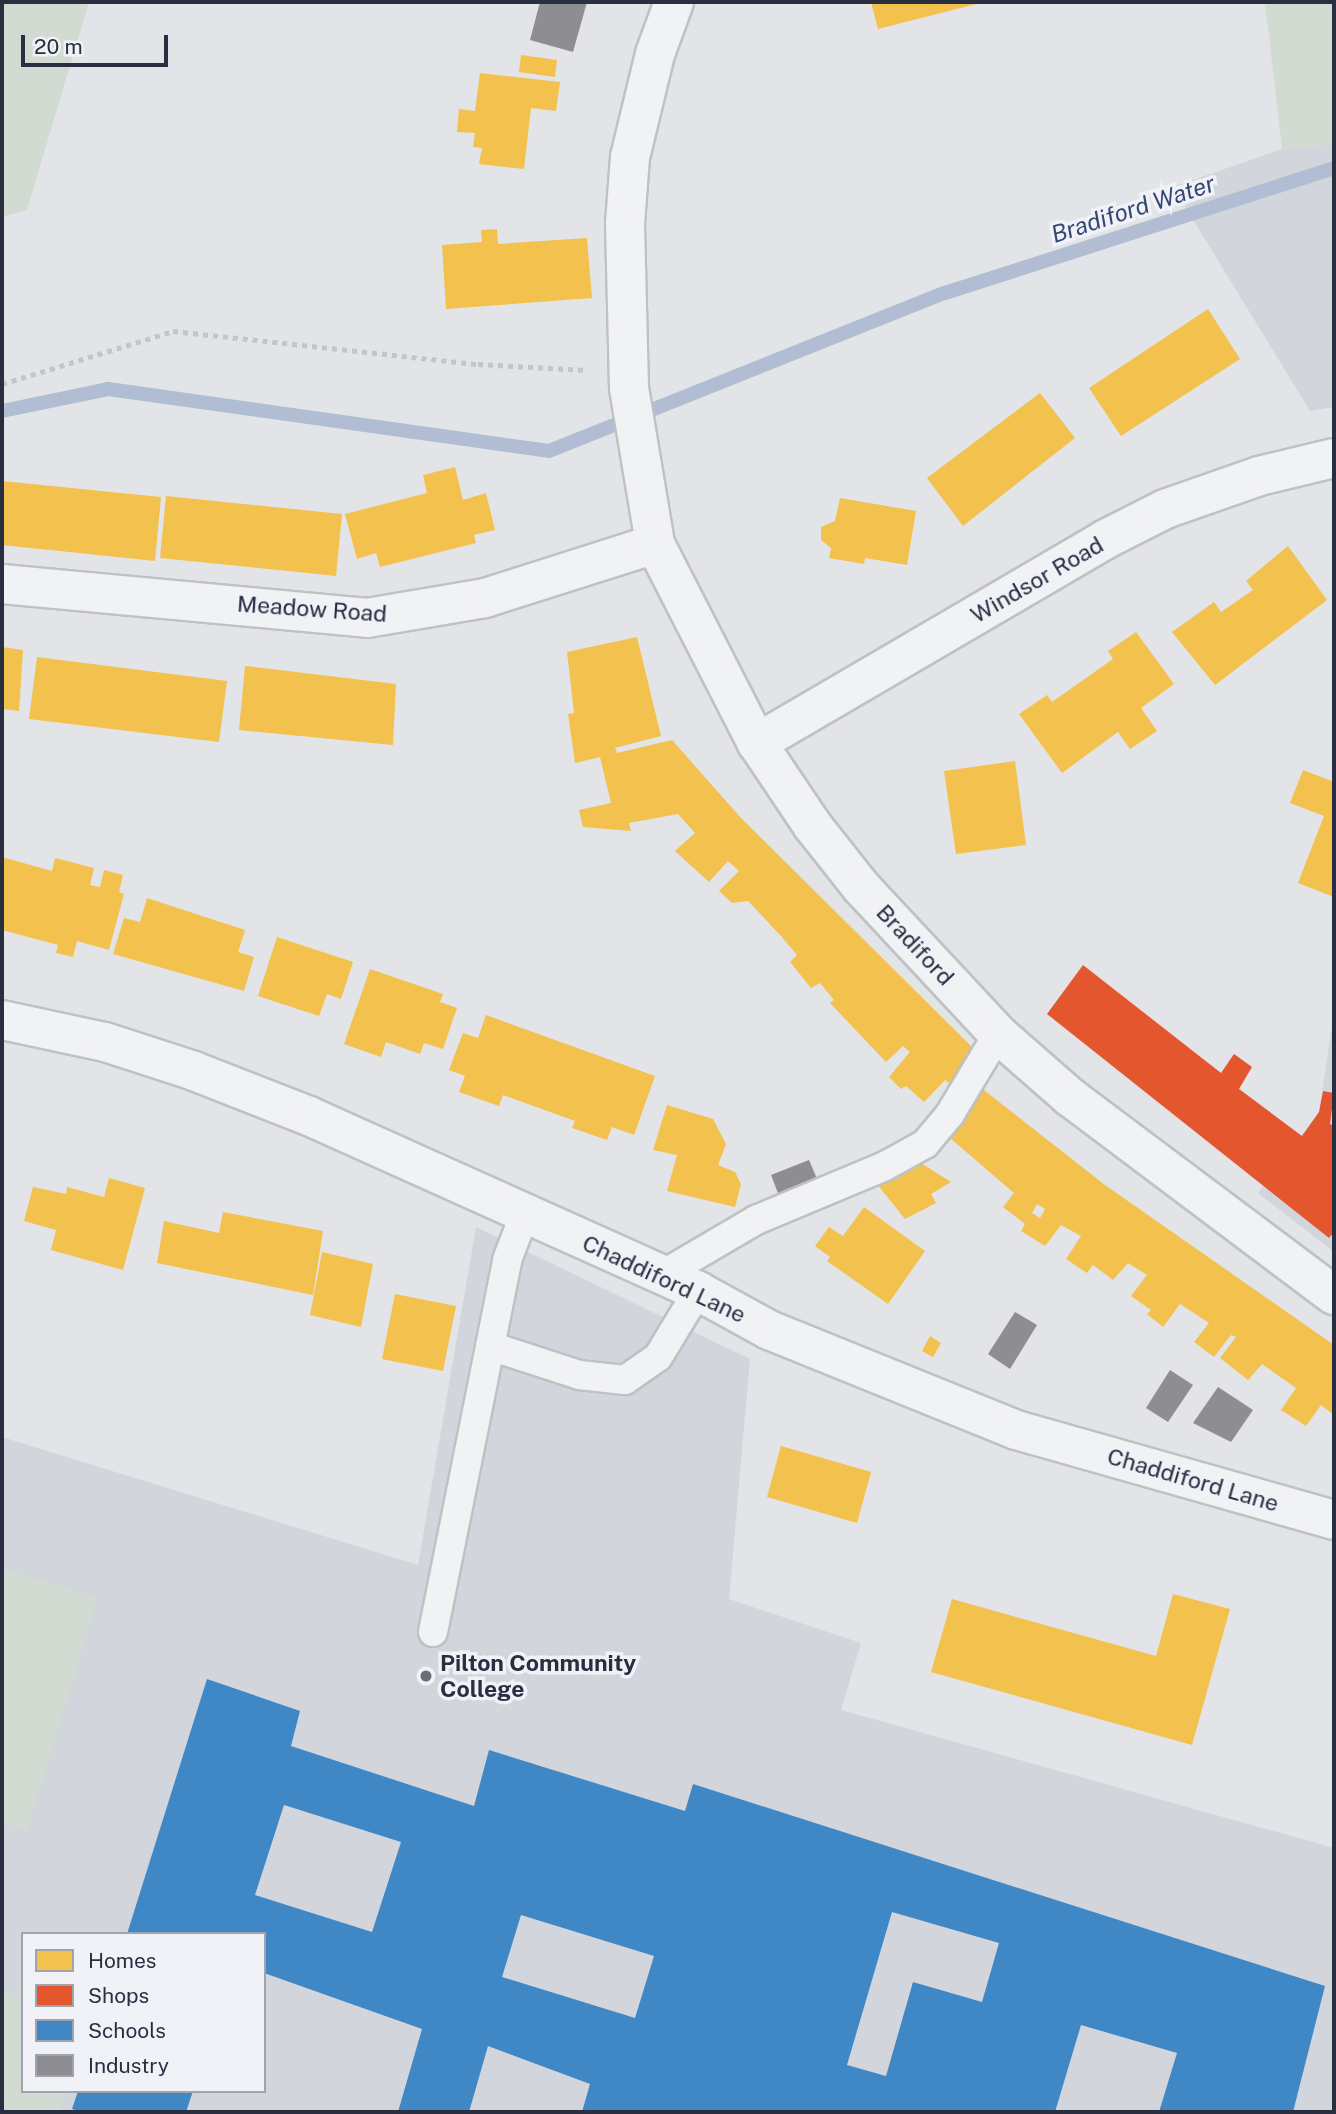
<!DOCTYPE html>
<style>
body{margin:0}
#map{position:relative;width:1336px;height:2114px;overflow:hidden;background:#e2e4e7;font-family:"Public Sans",sans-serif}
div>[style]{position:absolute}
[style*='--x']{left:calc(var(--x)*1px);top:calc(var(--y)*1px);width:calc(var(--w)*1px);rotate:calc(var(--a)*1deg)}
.built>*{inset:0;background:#d2d5dc}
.green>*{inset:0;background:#d2dbd2}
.homes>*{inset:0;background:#f2c14e}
.shops>*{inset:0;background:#e4572e}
.schools>*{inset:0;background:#3f88c5}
.industry>*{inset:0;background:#8d8d92}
.stream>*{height:14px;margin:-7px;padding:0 7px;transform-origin:7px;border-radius:7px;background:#b0bdd2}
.path>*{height:4.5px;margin-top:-2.25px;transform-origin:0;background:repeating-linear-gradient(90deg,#c4c5ca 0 5px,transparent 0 10px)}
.roads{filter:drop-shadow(2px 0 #bfc1c5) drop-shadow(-2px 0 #bfc1c5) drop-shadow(0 2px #bfc1c5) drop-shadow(0 -2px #bfc1c5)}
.service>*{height:28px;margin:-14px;padding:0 14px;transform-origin:14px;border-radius:14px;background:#f1f2f4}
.minor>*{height:38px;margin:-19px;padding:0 19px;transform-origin:19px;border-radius:19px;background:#f1f2f4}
.tertiary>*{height:38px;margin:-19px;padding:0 19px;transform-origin:19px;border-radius:19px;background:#f1f2f4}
.dots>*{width:19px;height:19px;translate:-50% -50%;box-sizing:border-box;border:4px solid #f0f2f7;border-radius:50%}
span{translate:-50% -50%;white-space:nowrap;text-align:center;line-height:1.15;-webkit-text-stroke:7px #f0f2f7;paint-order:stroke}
.street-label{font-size:23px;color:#292e41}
.poi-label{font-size:23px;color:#292e41;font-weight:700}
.left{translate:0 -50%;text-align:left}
.water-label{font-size:24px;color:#334874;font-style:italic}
.frame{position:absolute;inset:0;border:4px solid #292e41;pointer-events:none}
.legend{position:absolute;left:21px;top:1932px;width:245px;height:161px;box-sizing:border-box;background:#f0f2f7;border:2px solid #a0a4ae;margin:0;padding:9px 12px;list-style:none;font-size:21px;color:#292e41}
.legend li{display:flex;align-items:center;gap:14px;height:35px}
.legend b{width:35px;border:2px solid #a0a4ae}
.scale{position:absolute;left:21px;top:35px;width:147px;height:32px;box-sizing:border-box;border:4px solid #292e41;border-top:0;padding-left:9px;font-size:21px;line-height:24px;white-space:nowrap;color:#292e41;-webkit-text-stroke:5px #f0f2f7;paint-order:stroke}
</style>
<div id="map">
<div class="built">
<div style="clip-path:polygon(1334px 144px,1334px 407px,1310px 411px,1173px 187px,1282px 149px)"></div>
<div style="clip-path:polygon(1334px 1012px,1334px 1252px,1258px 1193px,1319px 1112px)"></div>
<div style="clip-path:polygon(evenodd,476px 1227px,750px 1359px,729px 1599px,861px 1643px,841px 1710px,1334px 1848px,1334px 2112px,2px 2112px,2px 1437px,418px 1565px,476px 1227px,23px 1934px,264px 1934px,264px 2091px,23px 2091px,23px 1934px)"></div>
</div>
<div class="green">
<div style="clip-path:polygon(2px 2px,89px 2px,27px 210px,2px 217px)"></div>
<div style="clip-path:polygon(1265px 2px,1334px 2px,1334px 144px,1282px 149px)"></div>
<div style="clip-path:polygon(2px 1568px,98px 1598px,27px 1831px,2px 1823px)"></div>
<div style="clip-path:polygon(2px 1990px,23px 1996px,23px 2091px,65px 2091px,59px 2112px,2px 2112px)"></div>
</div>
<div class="homes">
<div style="clip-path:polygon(871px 2px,980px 2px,980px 3px,878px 29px)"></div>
<div style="clip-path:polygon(521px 55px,557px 60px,555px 77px,519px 72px)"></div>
<div style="clip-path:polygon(480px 73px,560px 82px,556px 111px,531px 108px,524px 169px,479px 164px,482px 148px,473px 147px,475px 133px,457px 132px,459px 109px,475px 111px)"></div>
<div style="clip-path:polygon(497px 229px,498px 244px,587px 238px,592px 298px,446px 309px,442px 245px,482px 242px,481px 230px)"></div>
<div style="clip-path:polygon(1208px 309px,1240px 359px,1121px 436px,1089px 388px)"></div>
<div style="clip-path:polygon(1040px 393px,1075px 438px,963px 526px,927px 478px)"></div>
<div style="clip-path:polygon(455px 467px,463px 500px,486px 493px,495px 530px,474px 535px,476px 543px,380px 567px,376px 553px,357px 559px,345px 514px,427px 493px,423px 475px)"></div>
<div style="clip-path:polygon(2px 481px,161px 497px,155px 561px,2px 545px)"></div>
<div style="clip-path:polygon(166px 496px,342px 514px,336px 576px,160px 558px)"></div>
<div style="clip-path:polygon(840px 498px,916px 511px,907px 565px,865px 558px,864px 564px,829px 558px,831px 548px,821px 540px,821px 527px,835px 521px)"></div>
<div style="clip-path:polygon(1288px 546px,1327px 600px,1215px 685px,1172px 632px,1214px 602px,1221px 612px,1253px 590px,1246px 581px)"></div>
<div style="clip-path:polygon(1136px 632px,1174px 684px,1141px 708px,1157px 731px,1130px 749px,1118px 732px,1062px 773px,1019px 714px,1047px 695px,1052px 702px,1113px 659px,1108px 651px)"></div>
<div style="clip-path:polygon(637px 637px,661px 736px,615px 748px,617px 753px,672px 740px,741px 818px,972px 1047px,952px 1085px,945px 1080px,924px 1102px,906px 1086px,901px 1089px,889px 1077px,910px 1052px,903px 1046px,886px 1062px,830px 1003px,834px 1000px,820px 983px,811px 988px,790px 962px,797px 955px,781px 936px,748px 901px,732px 903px,719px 891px,739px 871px,728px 861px,709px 882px,675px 851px,695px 833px,678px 814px,629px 823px,631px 831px,583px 827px,579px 810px,611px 803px,600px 757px,575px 763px,568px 714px,574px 713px,567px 652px)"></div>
<div style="clip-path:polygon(2px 647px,23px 650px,19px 711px,2px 709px)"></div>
<div style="clip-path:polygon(37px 657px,227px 681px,219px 742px,29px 719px)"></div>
<div style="clip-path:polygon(245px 666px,396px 684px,393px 745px,239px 730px)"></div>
<div style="clip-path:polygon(1015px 761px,1026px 845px,956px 854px,944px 771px)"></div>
<div style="clip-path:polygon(1303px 770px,1334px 782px,1334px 897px,1298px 883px,1324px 816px,1290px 803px)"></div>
<div style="clip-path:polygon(2px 857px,52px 871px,55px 858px,94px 868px,90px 885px,100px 887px,104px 870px,123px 875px,119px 892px,124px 894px,109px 950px,77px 941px,73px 957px,56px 953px,58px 945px,2px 930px)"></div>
<div style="clip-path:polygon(147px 898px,245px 930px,238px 952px,254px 957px,244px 991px,113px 954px,124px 918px,140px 922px)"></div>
<div style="clip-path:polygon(277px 937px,353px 962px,341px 999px,327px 994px,319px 1016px,258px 996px)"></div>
<div style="clip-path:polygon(370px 969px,443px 994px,440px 1002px,457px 1008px,443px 1049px,424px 1043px,420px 1054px,386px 1042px,381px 1057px,344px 1044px)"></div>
<div style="clip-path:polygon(486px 1015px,655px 1076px,634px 1135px,612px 1127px,607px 1140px,572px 1128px,575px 1121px,503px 1095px,499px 1106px,459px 1092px,465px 1076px,449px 1070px,463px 1033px,478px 1038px)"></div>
<div style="clip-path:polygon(evenodd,980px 1087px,1105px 1185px,1334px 1345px,1334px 1415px,1321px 1405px,1306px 1426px,1281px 1410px,1296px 1388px,1262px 1364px,1248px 1380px,1220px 1358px,1236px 1337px,1231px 1335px,1214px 1357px,1194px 1342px,1209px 1323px,1180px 1304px,1163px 1327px,1147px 1314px,1151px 1310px,1131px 1296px,1147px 1275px,1128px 1263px,1113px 1280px,1093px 1265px,1087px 1273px,1066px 1259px,1081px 1236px,1061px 1225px,1045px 1246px,1021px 1231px,1025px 1224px,1003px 1207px,1014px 1193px,950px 1138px,980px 1087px,1037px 1204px,1045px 1209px,1040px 1218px,1032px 1213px,1037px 1204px)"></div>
<div style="clip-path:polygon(667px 1105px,713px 1119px,726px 1144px,718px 1165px,735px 1172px,741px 1184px,735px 1207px,667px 1191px,677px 1155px,653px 1150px)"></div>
<div style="clip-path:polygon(919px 1162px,951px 1182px,931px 1194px,936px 1203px,905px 1219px,877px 1184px)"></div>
<div style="clip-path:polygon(109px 1178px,145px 1188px,123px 1270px,51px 1250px,56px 1230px,24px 1221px,33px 1187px,66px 1194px,67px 1187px,104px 1197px)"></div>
<div style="clip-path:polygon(864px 1207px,925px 1251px,888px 1304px,827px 1261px,830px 1257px,815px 1246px,829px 1227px,843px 1236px)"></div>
<div style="clip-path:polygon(223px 1212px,323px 1231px,313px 1295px,157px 1263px,164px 1221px,219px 1233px)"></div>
<div style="clip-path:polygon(322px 1252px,373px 1264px,361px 1327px,310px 1315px)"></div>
<div style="clip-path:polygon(395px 1294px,456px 1306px,443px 1371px,382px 1359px)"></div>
<div style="clip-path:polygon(930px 1336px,941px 1343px,933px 1357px,922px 1351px)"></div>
<div style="clip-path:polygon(781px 1446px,871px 1472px,857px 1523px,767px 1497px)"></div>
<div style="clip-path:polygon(1173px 1594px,1230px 1609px,1192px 1745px,931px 1672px,952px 1599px,1156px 1656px)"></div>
</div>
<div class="shops">
<div style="clip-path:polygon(1083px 965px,1221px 1073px,1234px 1054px,1252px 1067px,1239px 1089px,1302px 1136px,1319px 1112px,1323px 1091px,1334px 1093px,1330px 1124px,1334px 1126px,1334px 1232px,1329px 1238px,1047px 1014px)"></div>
</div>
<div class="schools">
<div style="clip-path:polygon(evenodd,207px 1679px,300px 1711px,291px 1746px,474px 1806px,489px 1750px,685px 1811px,693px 1784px,1325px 1986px,1293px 2112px,1159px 2112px,1177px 2053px,1081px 2025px,1055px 2112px,582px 2112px,590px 2084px,488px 2046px,469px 2112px,398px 2112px,422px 2029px,264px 1973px,264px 1934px,127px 1934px,207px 1679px,284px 1805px,401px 1842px,372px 1932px,255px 1895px,284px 1805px,207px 1679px,892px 1912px,999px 1943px,982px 2002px,913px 1982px,886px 2076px,847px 2065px,892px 1912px,207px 1679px,521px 1915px,654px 1956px,635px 2018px,502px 1977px,521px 1915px)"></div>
<div style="clip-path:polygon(78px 2091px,193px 2091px,186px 2112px,82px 2112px,72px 2109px)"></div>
</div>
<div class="industry">
<div style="clip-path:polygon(540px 2px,587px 2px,573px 52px,530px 40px)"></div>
<div style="clip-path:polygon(809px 1160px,820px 1186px,781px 1201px,771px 1175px)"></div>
<div style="clip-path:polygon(1015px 1312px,1037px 1325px,1010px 1369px,988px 1354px)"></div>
<div style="clip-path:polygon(1170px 1370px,1193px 1385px,1168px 1422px,1146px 1408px)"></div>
<div style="clip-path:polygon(1218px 1387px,1253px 1410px,1231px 1442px,1193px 1423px)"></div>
</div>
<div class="stream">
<div style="--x:2;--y:411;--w:108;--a:-11.7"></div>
<div style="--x:108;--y:389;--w:445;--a:8"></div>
<div style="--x:549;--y:451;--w:426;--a:-21.8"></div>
<div style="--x:945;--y:293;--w:409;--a:-17.8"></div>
</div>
<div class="path">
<div style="--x:2;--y:384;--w:179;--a:-17.2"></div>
<div style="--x:173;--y:331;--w:307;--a:6.2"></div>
<div style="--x:478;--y:364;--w:108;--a:3.2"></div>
</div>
<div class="roads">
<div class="service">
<div style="--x:662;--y:1275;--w:109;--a:-30.3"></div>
<div style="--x:756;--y:1220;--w:140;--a:-22.7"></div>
<div style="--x:885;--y:1166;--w:46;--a:-28.8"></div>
<div style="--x:925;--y:1144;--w:39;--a:-50"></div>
<div style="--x:950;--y:1114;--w:93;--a:-59"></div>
<div style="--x:490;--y:1346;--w:94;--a:18"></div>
<div style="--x:579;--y:1375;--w:46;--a:6.2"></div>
<div style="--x:625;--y:1380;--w:40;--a:-34.9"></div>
<div style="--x:658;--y:1357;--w:77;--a:-58.8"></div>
<div style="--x:433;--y:1632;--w:379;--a:-78.7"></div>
<div style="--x:507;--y:1260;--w:47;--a:-68.9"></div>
</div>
<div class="minor">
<div style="--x:2;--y:584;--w:367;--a:5.3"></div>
<div style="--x:367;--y:618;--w:120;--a:-9.6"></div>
<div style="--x:485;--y:598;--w:178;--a:-17.6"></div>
<div style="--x:757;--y:743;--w:402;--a:-30.3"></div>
<div style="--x:1104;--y:540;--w:68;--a:-26.9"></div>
<div style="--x:1165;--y:509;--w:100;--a:-19.3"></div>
<div style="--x:1259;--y:476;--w:77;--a:-13.5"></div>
<div style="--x:2;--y:1020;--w:105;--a:12.1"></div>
<div style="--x:105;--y:1042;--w:94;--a:18"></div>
<div style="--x:194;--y:1071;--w:123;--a:21.4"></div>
<div style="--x:309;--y:1116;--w:427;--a:24.2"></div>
<div style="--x:698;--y:1291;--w:81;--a:28.8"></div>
<div style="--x:769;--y:1330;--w:266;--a:22"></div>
<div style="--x:1016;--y:1430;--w:330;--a:15.8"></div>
</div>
<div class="tertiary">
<div style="--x:674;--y:2;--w:55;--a:110.1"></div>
<div style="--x:655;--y:54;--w:106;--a:103.6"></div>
<div style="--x:630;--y:157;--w:67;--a:94.3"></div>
<div style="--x:625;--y:224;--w:164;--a:88.6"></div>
<div style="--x:629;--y:388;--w:158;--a:80.5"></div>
<div style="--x:655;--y:544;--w:224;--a:62.9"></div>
<div style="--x:757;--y:743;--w:99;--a:56.1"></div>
<div style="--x:812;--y:825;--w:80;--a:51.6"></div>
<div style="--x:862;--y:888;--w:200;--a:47"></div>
<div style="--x:998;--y:1034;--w:96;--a:41.2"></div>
<div style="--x:1070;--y:1097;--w:330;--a:36.9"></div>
</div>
</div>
<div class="dots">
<div style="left:426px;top:1676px;background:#6a6e7b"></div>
</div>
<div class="street-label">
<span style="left:1037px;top:580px;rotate:-30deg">Windsor Road</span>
<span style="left:312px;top:609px;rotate:4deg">Meadow Road</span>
<span style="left:915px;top:945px;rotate:47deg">Bradiford</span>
<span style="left:664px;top:1279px;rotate:25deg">Chaddiford Lane</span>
<span style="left:1193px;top:1480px;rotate:16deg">Chaddiford Lane</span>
</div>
<div class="poi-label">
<span class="left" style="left:440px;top:1676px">Pilton Community<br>College</span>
</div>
<div class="water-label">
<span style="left:1133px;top:209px;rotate:-18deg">Bradiford Water</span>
</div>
<div class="frame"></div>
<ul class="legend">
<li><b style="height:19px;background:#f2c14e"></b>Homes</li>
<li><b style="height:19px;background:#e4572e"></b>Shops</li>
<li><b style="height:19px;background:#3f88c5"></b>Schools</li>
<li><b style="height:19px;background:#8d8d92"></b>Industry</li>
</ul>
<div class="scale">20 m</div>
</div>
